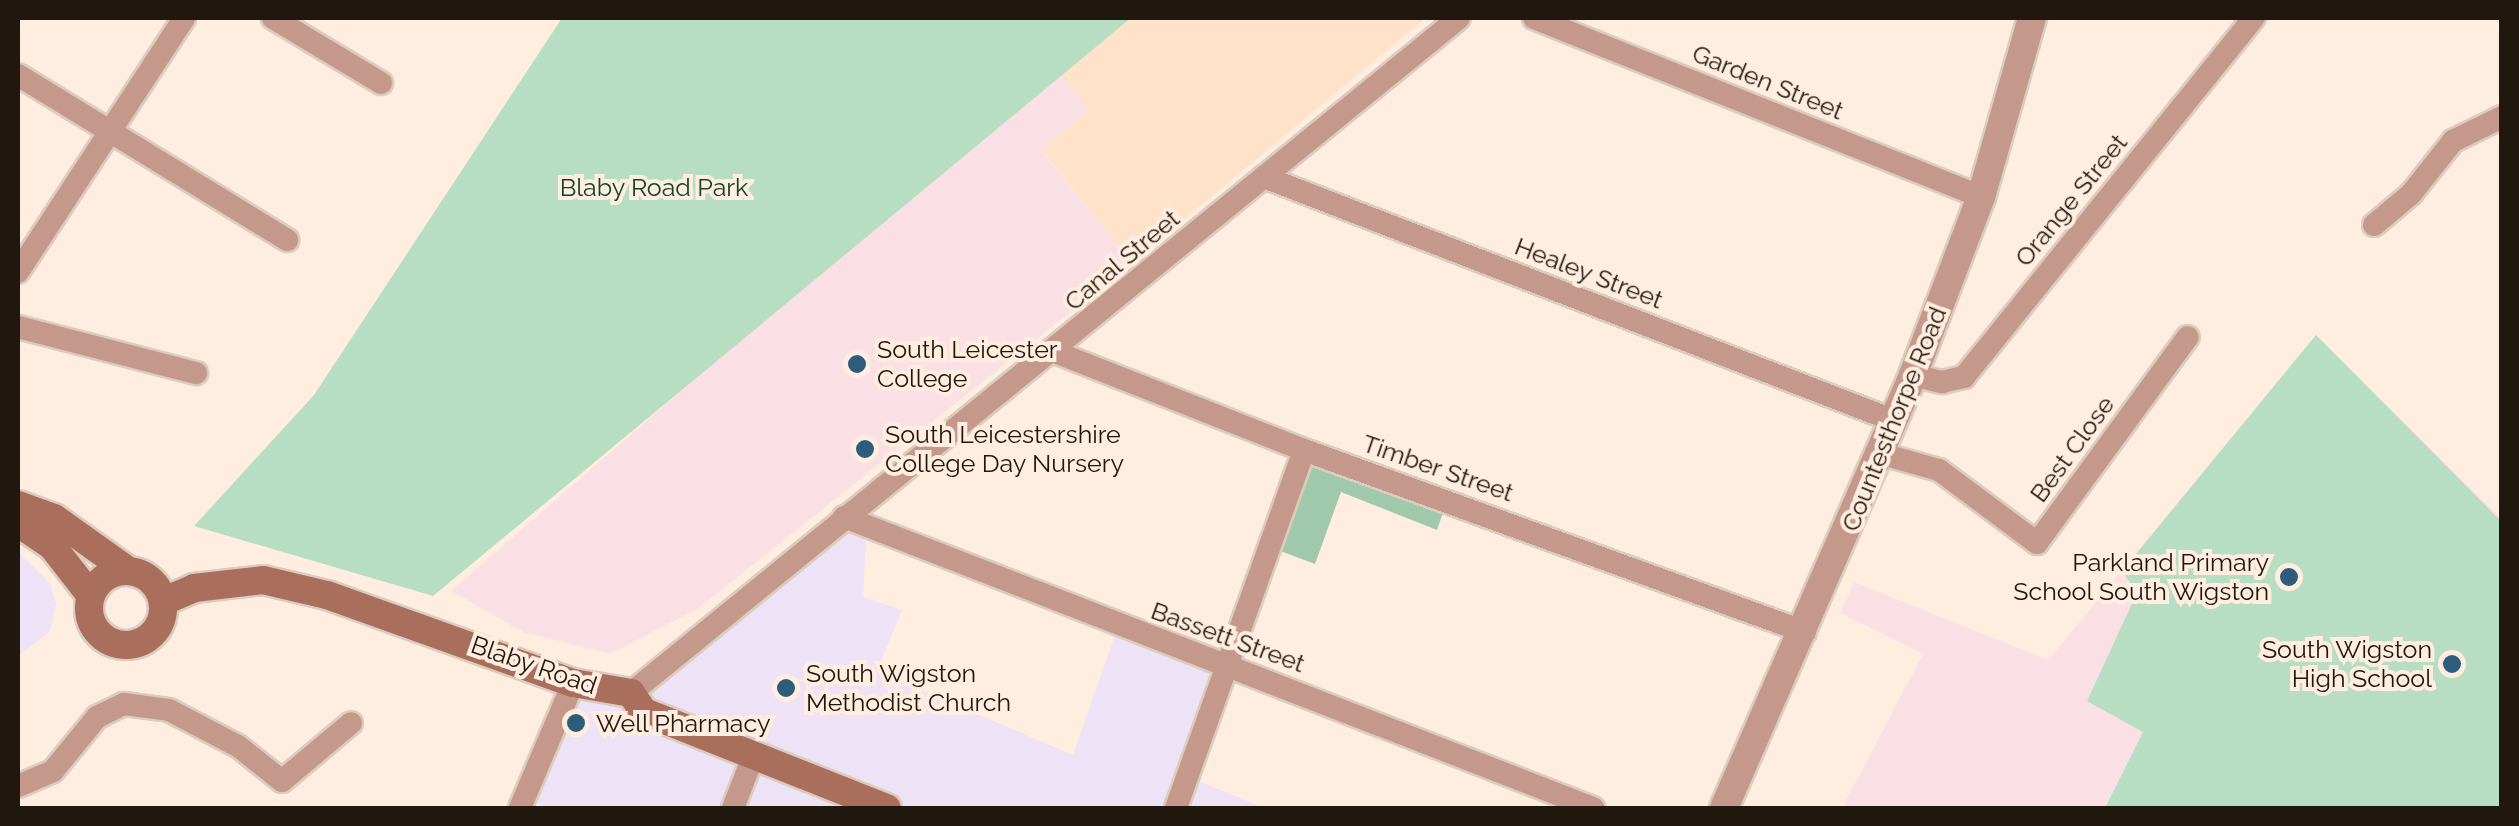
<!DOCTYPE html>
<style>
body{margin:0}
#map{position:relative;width:2519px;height:826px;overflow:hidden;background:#ffeedf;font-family:Raleway,sans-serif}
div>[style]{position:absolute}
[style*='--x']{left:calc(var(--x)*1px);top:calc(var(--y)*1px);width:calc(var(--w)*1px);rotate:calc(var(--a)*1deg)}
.commercial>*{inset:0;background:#eee2f6}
.built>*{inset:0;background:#fee3ca}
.education>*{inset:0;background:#fadfe5}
.green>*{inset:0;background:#b7dec2}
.forest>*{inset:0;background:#a0c9ac}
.roads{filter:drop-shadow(2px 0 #dbccbe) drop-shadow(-2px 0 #dbccbe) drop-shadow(0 2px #dbccbe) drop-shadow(0 -2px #dbccbe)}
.minor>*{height:22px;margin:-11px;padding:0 11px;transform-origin:11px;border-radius:11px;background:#c4998c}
.tertiary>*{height:28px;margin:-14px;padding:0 14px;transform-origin:14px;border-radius:14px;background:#c4998c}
.secondary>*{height:28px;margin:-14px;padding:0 14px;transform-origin:14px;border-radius:14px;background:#aa6e5c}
.secondary>.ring{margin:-14px;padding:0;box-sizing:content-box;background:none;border:28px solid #aa6e5c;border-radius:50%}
.dots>*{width:28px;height:28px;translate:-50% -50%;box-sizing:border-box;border:5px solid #ffeedf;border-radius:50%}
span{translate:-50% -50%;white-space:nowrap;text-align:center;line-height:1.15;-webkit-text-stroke:8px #ffeedf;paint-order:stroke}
.street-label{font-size:25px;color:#20170e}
.park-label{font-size:25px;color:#124427}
.poi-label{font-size:25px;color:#20170e}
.left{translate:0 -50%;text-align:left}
.right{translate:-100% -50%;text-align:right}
.frame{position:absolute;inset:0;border:20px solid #20170e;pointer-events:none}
</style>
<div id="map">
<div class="commercial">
<div style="clip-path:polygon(844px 517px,866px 538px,863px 597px,902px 610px,877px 671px,1073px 755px,1118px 626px,1227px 665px,1188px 777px,1265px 808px,550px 808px,524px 799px,573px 683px,631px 693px)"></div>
<div style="clip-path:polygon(18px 552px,50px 583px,56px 603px,50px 631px,18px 656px)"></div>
</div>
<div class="built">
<div style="clip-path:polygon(1129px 18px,1426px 18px,1132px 263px,1041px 149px,1060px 73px)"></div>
</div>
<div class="education">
<div style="clip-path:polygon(1060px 73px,1089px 110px,1041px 150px,1132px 263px,696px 610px,610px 654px,523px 632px,451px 591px,866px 230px)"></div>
<div style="clip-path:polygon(2316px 335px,2501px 518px,2501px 808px,1842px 808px,1923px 654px,1840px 613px,1854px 582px,2048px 660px)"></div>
</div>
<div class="green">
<div style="clip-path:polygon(562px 18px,1131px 18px,433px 596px,194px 526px,314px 395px)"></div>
<div style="clip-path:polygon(2316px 335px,2501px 521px,2501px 808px,2105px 808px,2143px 732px,2087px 701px,2137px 593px,2122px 571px)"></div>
</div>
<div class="forest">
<div style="clip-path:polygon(1312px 452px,1446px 504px,1437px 530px,1341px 492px,1315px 564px,1275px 549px)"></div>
</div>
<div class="roads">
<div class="minor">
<div style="--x:273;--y:18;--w:126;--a:31"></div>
<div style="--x:1534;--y:18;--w:482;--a:21.8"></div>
<div style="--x:18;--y:75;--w:316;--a:31.5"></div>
<div style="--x:1264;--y:177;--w:677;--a:21.14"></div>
<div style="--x:2374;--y:225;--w:48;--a:-40"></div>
<div style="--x:2411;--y:194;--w:68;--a:-51.6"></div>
<div style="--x:2453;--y:141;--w:55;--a:-26.1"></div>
<div style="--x:18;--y:272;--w:303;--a:-56.8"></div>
<div style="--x:18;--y:327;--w:184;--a:14.5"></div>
<div style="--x:1055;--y:352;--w:268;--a:21.5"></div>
<div style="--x:1304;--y:450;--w:533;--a:19.96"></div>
<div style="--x:1913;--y:375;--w:30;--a:14"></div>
<div style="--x:1942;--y:382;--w:23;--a:-13"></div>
<div style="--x:1964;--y:377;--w:461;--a:-51.1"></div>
<div style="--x:1882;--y:454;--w:59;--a:15.7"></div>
<div style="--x:1939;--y:470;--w:122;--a:36.7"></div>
<div style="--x:2037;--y:543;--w:255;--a:-53.8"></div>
<div style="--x:844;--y:517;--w:804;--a:21.23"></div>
<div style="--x:631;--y:693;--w:1068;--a:-39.19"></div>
<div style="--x:18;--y:786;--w:38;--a:-23"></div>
<div style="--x:53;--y:771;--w:70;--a:-50.8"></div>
<div style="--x:97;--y:717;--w:30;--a:-26"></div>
<div style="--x:124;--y:704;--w:45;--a:7.6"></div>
<div style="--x:169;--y:710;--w:78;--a:27.6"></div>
<div style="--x:238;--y:746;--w:56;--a:38.5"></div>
<div style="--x:282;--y:781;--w:90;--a:-40"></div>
<div style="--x:520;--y:808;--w:136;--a:-67"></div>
<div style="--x:733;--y:808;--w:55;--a:-68.6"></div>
<div style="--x:1176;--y:808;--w:380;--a:-70.3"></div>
</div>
<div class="tertiary">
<div style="--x:1724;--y:808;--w:472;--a:-66.4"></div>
<div style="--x:1913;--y:375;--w:191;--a:-69.1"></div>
<div style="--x:1981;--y:197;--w:186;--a:-74.1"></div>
</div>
<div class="secondary">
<div style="--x:18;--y:505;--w:38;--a:20"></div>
<div style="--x:54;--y:518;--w:90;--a:35.5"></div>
<div style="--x:18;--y:523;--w:41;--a:34.1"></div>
<div style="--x:52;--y:546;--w:63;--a:52"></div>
<div class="ring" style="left:89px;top:571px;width:46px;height:46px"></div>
<div style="--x:164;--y:601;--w:33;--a:-23"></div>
<div style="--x:194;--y:588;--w:69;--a:-6.6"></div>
<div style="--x:263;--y:580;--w:66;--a:13.2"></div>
<div style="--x:327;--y:595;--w:261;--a:19.7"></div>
<div style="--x:573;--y:683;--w:59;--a:9.8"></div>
<div style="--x:631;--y:693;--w:23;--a:56"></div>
<div style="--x:644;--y:712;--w:261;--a:21.6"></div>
</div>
</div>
<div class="dots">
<div style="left:857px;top:364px;background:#2d5d7b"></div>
<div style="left:865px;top:449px;background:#2d5d7b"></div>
<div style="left:2289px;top:577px;background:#2d5d7b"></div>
<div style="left:2452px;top:664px;background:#2d5d7b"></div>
<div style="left:786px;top:688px;background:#2d5d7b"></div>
<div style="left:576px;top:723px;background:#2d5d7b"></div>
</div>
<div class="street-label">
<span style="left:1768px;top:82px;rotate:22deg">Garden Street</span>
<span style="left:2071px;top:200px;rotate:-51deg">Orange Street</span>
<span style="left:1122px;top:260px;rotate:-40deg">Canal Street</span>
<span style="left:1589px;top:273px;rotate:21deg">Healey Street</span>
<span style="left:1894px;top:419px;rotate:-68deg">Countesthorpe Road</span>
<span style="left:2072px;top:449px;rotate:-54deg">Best Close</span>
<span style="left:1438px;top:468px;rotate:19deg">Timber Street</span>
<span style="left:1228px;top:637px;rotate:20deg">Bassett Street</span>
<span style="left:534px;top:665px;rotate:19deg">Blaby Road</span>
</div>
<div class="park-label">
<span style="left:654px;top:187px">Blaby Road Park</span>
</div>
<div class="poi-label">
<span class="left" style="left:877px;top:364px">South Leicester<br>College</span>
<span class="left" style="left:885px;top:449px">South Leicestershire<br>College Day Nursery</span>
<span class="right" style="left:2269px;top:577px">Parkland Primary<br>School South Wigston</span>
<span class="right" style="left:2432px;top:664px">South Wigston<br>High School</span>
<span class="left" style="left:806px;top:688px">South Wigston<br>Methodist Church</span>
<span class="left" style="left:596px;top:723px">Well Pharmacy</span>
</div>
<div class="frame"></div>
</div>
